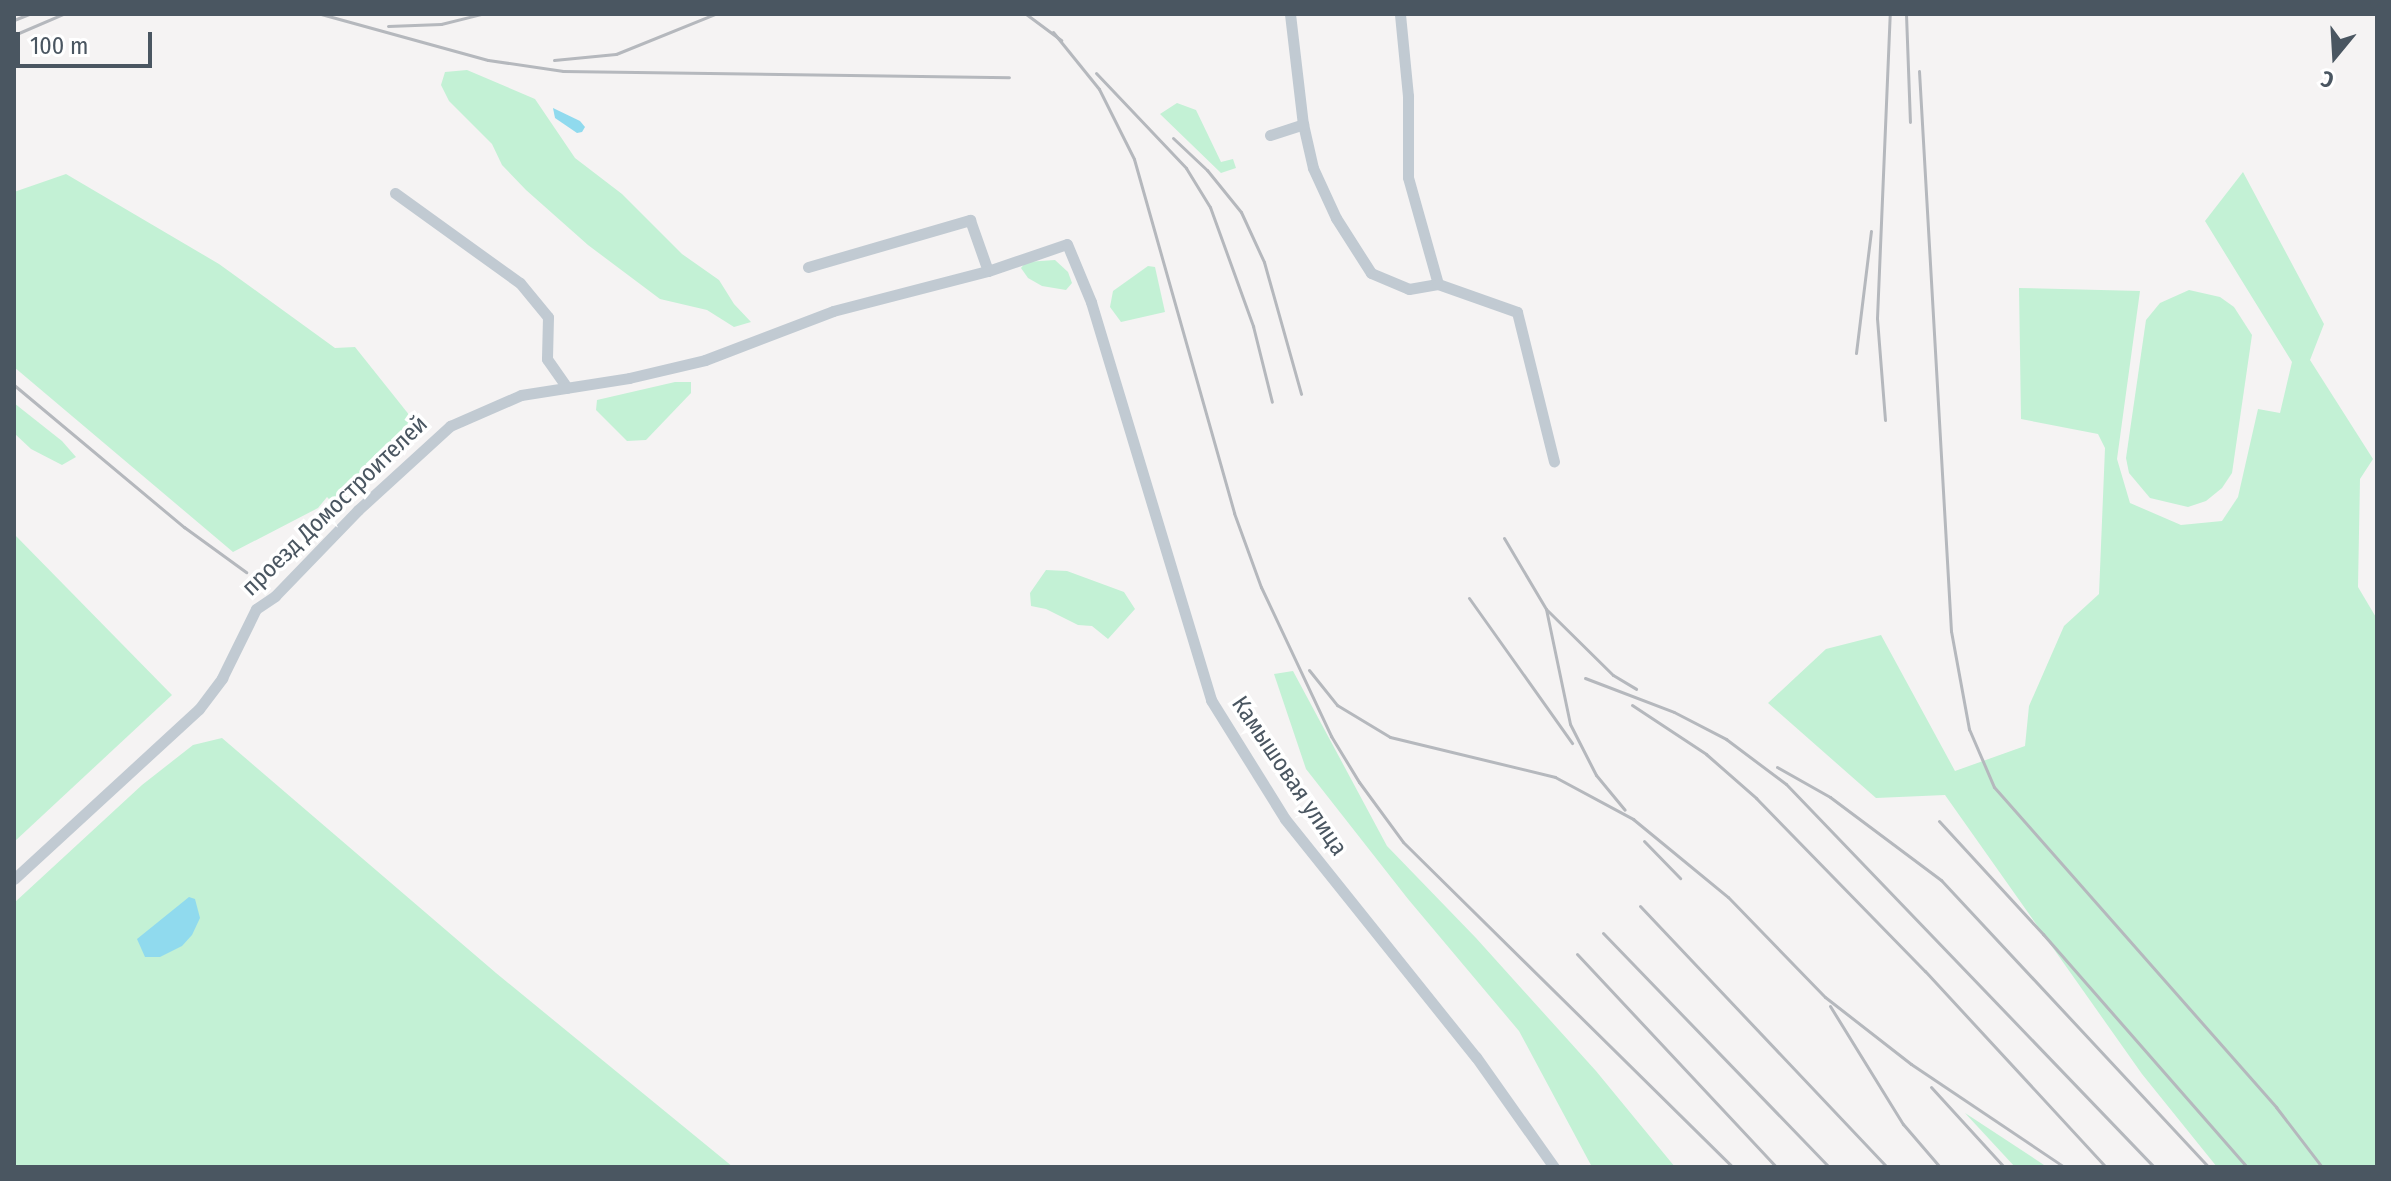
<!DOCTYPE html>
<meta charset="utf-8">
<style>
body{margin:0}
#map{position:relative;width:2391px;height:1181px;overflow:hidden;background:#f5f3f3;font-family:"Fira Sans Condensed",sans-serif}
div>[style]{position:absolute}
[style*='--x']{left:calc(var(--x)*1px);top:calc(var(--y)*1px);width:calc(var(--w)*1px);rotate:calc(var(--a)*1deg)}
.green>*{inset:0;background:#c3f1d5}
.water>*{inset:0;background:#90daee}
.minor>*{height:11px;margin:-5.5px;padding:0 5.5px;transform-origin:5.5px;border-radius:5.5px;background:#c1cad2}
.rail>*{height:3px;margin:-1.5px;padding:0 1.5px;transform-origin:1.5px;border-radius:1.5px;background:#b5b8bd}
span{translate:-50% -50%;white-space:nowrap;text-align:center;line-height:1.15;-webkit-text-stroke:7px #fff;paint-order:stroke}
.street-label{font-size:24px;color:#4a5661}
.frame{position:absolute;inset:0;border:16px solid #4a5661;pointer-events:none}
.north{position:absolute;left:2295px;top:16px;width:80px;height:80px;-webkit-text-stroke:6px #fff;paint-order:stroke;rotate:198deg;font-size:22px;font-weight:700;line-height:32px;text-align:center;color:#4a5661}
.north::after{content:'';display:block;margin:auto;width:28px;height:36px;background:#4a5661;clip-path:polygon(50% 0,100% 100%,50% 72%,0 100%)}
.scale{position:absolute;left:16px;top:32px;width:136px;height:36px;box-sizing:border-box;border:4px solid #4a5661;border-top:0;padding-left:10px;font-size:24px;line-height:28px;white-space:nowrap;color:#4a5661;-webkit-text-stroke:6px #fff;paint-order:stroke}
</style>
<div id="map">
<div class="green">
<div style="clip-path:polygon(467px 70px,535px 99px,575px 158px,622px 194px,682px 254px,719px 280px,734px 304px,751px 322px,734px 327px,707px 310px,660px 299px,588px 245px,526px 190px,502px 165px,492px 144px,449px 101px,441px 85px,445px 72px)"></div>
<div style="clip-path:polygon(1177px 103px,1196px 110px,1221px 162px,1233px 159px,1236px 168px,1221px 173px,1160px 114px)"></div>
<div style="clip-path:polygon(2243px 172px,2324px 324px,2310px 360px,2373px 459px,2360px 479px,2358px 587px,2377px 619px,2377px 1167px,2217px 1167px,2142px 1074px,1945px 795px,1876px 798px,1768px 703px,1826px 649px,1881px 635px,1955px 771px,2025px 746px,2029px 706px,2064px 626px,2099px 594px,2105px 448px,2098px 434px,2021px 419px,2019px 288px,2140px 291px,2117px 459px,2130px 503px,2181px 525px,2222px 521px,2238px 497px,2258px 409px,2280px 413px,2292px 362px,2205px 221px)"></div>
<div style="clip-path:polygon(66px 174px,219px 264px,335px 348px,355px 347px,422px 431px,340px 510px,327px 497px,318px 508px,233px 552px,14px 367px,14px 192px)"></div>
<div style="clip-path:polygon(1055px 260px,1068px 272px,1072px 283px,1066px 290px,1042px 286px,1028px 278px,1021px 268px,1026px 262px)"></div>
<div style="clip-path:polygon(1148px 266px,1155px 267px,1165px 312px,1121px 322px,1110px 307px,1113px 291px)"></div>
<div style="clip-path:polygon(2189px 290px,2220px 297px,2234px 307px,2252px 335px,2232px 473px,2222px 488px,2206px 501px,2188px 507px,2150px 498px,2129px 473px,2126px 458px,2146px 320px,2160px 303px)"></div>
<div style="clip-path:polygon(675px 382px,691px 382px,691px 393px,646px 440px,627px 441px,596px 410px,597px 400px)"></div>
<div style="clip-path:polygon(14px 403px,62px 441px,76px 457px,62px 465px,31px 449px,14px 433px)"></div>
<div style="clip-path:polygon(14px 534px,172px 695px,14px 842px)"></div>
<div style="clip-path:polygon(1046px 570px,1067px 571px,1124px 592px,1135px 609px,1108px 639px,1092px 626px,1078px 625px,1046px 609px,1031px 606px,1030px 593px)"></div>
<div style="clip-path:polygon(1293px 671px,1387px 846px,1476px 938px,1596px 1071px,1675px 1167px,1592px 1167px,1519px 1031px,1408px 899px,1306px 769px,1274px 674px)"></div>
<div style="clip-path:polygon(222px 738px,496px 973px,733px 1167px,14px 1167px,14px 903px,142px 785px,193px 745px)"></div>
<div style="clip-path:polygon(1965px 1113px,2035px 1159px,2047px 1167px,2015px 1167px)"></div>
</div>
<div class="water">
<div style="clip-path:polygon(553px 108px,580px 121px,585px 127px,582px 132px,577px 133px,555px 118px)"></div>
<div style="clip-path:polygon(189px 897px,195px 899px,200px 918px,192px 935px,182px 946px,160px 957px,145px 957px,137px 939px)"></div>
</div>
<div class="minor">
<div style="--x:1290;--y:14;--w:111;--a:83.3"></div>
<div style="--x:1303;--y:124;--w:45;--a:77.2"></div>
<div style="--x:1313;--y:168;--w:55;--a:65.3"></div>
<div style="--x:1336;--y:218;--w:65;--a:57.5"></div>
<div style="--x:1371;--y:273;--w:41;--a:22.8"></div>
<div style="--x:1409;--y:289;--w:29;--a:-10"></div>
<div style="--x:1438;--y:284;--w:111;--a:-105.7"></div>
<div style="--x:1408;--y:177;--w:81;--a:-90"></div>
<div style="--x:1408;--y:96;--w:82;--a:-95.6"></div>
<div style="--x:1270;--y:135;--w:35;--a:-18"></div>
<div style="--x:395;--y:193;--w:154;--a:35.8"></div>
<div style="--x:520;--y:283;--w:44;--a:50.5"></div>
<div style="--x:548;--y:317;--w:42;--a:91.4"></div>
<div style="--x:547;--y:359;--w:35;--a:55"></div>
<div style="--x:808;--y:267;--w:169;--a:-16.2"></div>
<div style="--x:970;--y:220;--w:54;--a:70.6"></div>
<div style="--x:1438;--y:284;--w:84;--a:19.5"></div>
<div style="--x:1517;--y:312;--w:154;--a:76.1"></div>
<div style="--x:14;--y:879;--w:251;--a:-42.6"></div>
<div style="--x:199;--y:709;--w:39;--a:-53"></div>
<div style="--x:222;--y:678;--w:77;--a:-63.8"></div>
<div style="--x:256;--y:609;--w:23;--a:-34"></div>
<div style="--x:275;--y:596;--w:120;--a:-46"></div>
<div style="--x:358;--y:510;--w:125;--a:-42.4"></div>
<div style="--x:450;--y:426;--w:77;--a:-23.6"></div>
<div style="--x:521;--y:395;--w:109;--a:-8.9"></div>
<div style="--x:629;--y:378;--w:78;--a:-13.3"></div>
<div style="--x:705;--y:360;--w:137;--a:-20.9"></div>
<div style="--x:833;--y:311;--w:160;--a:-14.5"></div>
<div style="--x:988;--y:271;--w:83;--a:-18.9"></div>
<div style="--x:1067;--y:244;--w:63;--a:67.5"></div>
<div style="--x:1091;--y:302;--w:416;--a:73.2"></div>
<div style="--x:1211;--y:700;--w:140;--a:58.1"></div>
<div style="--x:1285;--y:819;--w:305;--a:51.3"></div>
<div style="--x:1476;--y:1057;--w:135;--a:54.7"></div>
</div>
<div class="rail">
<div style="--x:321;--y:14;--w:173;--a:15.4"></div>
<div style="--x:488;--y:60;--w:76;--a:8.3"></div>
<div style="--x:563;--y:71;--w:446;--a:0.8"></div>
<div style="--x:1026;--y:14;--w:44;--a:36.6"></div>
<div style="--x:1906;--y:14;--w:108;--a:87.9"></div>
<div style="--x:14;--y:20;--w:16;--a:-22"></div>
<div style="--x:388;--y:26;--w:53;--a:-2.2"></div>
<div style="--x:441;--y:24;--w:41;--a:-14"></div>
<div style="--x:1053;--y:32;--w:73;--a:51.1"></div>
<div style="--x:1099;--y:89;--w:78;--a:63.4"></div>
<div style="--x:1134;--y:159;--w:368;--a:74.2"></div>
<div style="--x:1234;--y:513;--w:79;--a:70"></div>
<div style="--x:1261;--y:587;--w:165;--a:64.8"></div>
<div style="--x:1331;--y:736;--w:54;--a:58.7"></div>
<div style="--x:1359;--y:782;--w:74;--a:53.7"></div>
<div style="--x:1403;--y:842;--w:462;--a:44.6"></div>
<div style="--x:14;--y:35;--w:53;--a:-23.2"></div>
<div style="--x:554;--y:60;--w:62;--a:-5.5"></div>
<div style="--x:616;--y:54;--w:107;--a:-22"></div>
<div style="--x:1919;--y:71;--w:561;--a:86.73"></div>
<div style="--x:1951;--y:631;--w:100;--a:79.6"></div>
<div style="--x:1969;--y:729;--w:63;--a:66.7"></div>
<div style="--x:1994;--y:787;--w:427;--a:48.6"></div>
<div style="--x:2276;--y:1107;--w:76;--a:52.5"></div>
<div style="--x:1096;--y:73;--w:131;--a:46.5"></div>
<div style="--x:1186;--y:168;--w:46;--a:58.4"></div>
<div style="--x:1210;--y:207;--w:127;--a:70.1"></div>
<div style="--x:1253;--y:326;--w:78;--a:76"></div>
<div style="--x:1173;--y:138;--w:47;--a:43.3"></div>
<div style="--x:1207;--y:170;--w:54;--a:51"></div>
<div style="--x:1241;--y:212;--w:55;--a:65.3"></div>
<div style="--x:1264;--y:262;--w:137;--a:74.3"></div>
<div style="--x:1856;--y:353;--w:123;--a:-83"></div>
<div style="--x:14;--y:385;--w:222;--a:39.9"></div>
<div style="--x:184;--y:527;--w:77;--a:36"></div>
<div style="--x:1885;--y:420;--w:102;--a:-94.5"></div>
<div style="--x:1877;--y:318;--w:304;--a:-87.6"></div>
<div style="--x:1504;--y:538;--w:82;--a:59.4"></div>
<div style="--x:1546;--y:609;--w:94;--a:44.6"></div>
<div style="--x:1613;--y:675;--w:27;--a:31"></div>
<div style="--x:1469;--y:598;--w:178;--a:54.6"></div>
<div style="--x:1546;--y:609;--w:117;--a:78.2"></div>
<div style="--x:1570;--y:724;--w:57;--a:63"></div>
<div style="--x:1596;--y:775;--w:45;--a:50.4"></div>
<div style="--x:1309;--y:670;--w:45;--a:51.3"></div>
<div style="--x:1337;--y:705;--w:62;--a:31.1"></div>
<div style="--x:1390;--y:737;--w:170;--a:13.6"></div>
<div style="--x:1555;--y:777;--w:89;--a:28.3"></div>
<div style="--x:1633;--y:819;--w:123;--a:39.4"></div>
<div style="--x:1728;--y:897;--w:139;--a:45.9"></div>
<div style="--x:1825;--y:997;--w:109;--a:37.9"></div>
<div style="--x:1911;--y:1064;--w:184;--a:33.9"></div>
<div style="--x:1585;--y:678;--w:95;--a:20.9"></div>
<div style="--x:1674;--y:712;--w:59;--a:27.4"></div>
<div style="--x:1726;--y:739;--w:75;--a:36.9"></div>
<div style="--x:1786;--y:784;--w:531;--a:46.14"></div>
<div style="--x:1632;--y:705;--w:89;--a:33.5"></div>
<div style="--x:1706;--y:754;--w:67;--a:41.3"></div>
<div style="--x:1756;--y:798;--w:242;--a:45.7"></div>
<div style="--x:1925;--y:971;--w:267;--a:47.3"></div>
<div style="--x:1777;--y:767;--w:61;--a:29.5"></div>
<div style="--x:1830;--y:797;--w:139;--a:36.8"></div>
<div style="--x:1941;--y:880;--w:393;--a:47"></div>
<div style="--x:1939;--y:821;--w:154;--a:47.4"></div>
<div style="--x:2043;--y:934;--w:310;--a:48.8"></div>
<div style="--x:1644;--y:841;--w:52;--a:45.8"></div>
<div style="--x:1640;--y:906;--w:359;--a:46.6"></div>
<div style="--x:1603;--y:933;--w:325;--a:46"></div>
<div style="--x:1577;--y:954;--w:291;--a:46.9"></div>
<div style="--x:1830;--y:1006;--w:139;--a:58.3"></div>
<div style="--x:1903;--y:1124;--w:57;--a:49.3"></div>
<div style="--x:1931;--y:1087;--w:108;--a:47.6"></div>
</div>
<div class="street-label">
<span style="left:335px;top:506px;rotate:-44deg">проезд Домостроителей</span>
<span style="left:1289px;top:776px;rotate:56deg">Камышовая улица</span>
</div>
<div class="frame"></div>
<div class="north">С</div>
<div class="scale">100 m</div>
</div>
